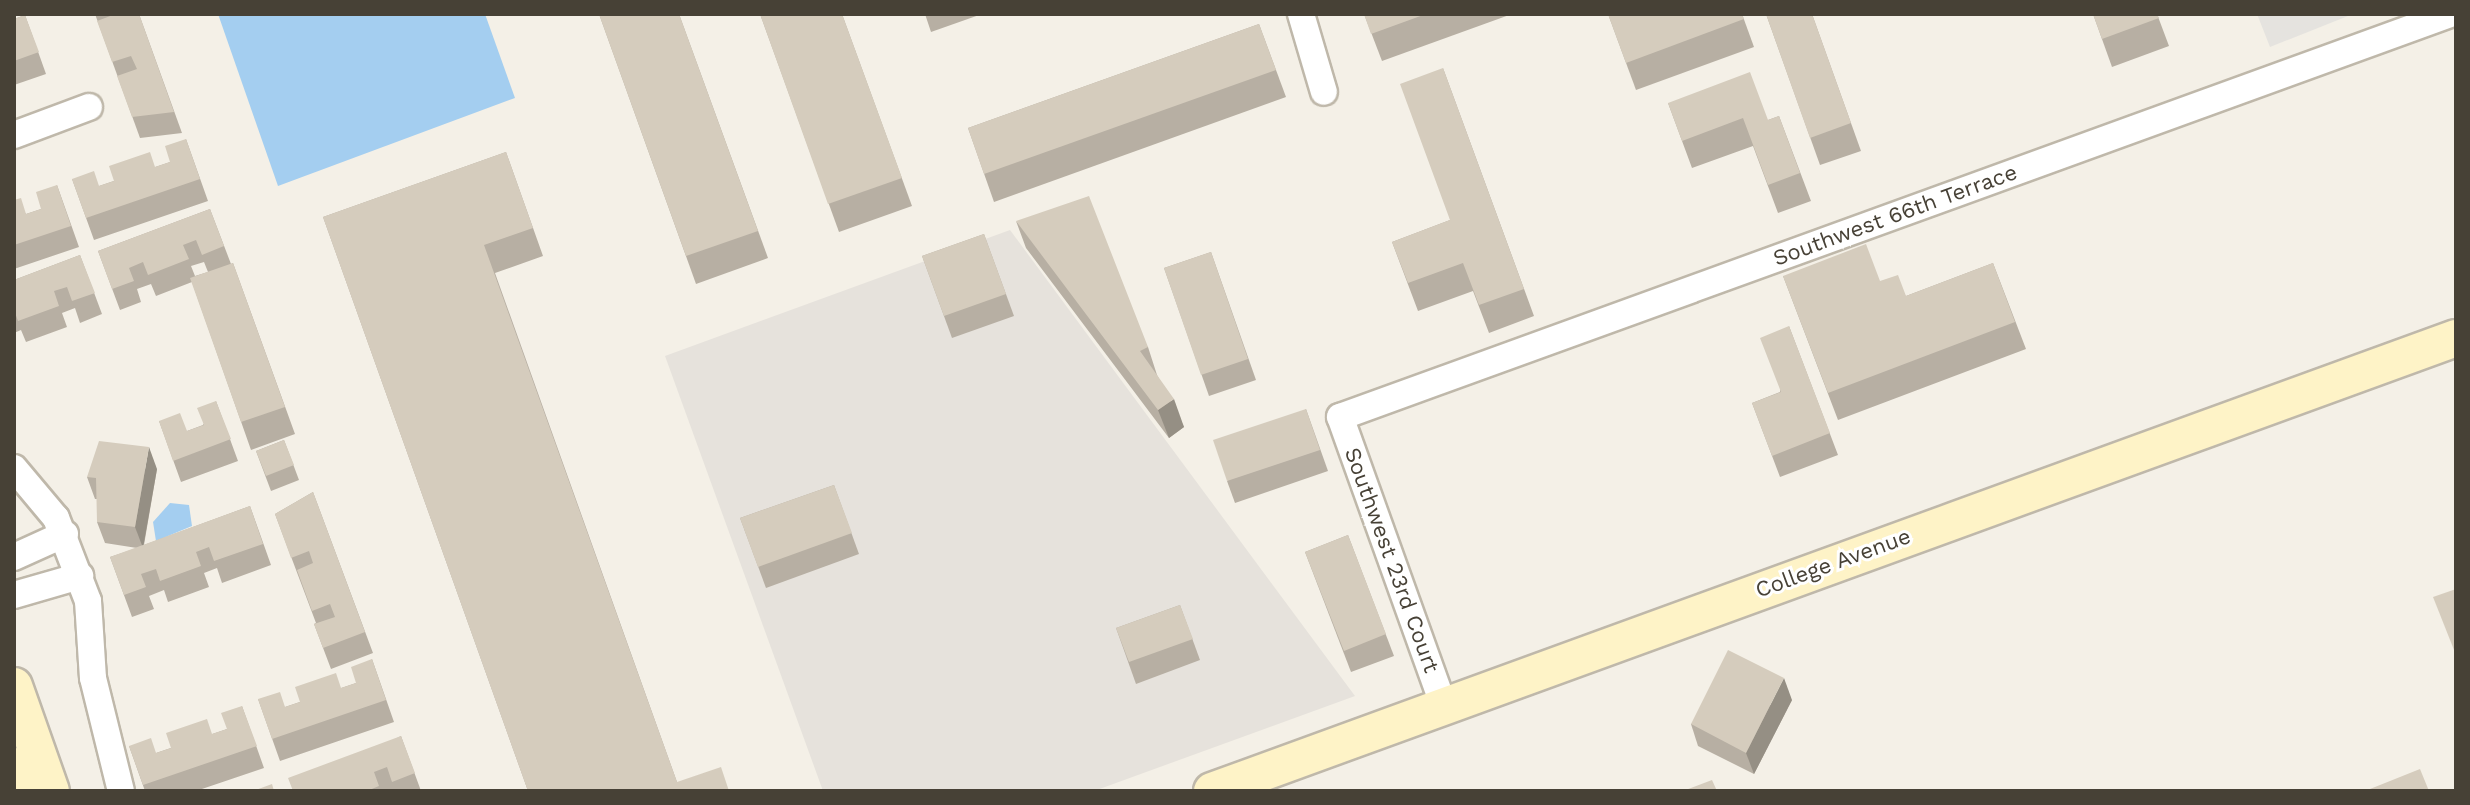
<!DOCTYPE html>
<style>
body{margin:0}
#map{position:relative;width:2470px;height:805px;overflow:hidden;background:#f4f0e7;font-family:"Work Sans",sans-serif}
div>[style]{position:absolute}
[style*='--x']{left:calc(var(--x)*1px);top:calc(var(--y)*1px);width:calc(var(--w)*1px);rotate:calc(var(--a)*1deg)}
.industrial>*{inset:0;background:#e6e2dc}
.parking>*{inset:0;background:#e5e3df}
.water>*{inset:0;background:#a4cef0}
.roads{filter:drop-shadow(2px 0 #bfb8aa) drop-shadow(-2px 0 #bfb8aa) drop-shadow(0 2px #bfb8aa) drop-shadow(0 -2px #bfb8aa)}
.street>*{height:26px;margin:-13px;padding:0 13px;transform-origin:13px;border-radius:13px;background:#fff}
.secondary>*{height:36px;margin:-18px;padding:0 18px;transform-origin:18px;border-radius:18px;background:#fef3c7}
.wall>*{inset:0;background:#b7afa3}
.shaded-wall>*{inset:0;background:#958f84}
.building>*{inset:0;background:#d5ccbd}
span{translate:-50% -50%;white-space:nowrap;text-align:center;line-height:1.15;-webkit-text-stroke:6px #fff;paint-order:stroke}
.street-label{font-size:22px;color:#474136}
.frame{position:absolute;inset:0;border:16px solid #474136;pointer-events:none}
</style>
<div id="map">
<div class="industrial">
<div style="clip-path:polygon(1010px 230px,1355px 696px,1094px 791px,823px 791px,665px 356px)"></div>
</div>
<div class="parking">
<div style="clip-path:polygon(2257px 14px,2353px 14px,2270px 47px)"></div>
</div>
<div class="water">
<div style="clip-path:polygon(218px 14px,485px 14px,515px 98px,278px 186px)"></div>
<div style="clip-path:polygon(170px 503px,189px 505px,192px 526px,156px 541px,153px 522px)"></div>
</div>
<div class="roads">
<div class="street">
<div style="--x:1301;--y:14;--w:81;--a:73.6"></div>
<div style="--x:14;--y:135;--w:80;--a:-20.5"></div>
<div style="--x:14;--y:468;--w:65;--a:50"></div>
<div style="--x:56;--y:518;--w:89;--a:68.9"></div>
<div style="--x:88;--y:601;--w:77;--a:86.3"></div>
<div style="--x:93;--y:678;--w:116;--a:76.1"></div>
<div style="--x:14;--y:557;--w:56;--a:-24.3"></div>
<div style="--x:14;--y:595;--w:69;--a:-16.1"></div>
<div style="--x:1443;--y:704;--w:305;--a:-109.7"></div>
<div style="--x:1340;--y:417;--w:1181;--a:-19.95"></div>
</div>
<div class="secondary">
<div style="--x:14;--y:686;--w:111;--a:70.6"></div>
<div style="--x:14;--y:766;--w:26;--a:72"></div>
<div style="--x:1212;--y:791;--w:1324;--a:-20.01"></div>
</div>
</div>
<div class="wall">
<div style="clip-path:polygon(95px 14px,139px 14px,182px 133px,140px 138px)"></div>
<div style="clip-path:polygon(599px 14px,679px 14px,768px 258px,696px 284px)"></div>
<div style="clip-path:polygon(760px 14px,842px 14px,912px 206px,839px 232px)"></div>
<div style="clip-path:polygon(925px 14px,982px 14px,931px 32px)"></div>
<div style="clip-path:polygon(1364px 14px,1512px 14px,1382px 61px)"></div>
<div style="clip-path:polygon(1608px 14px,1742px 14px,1754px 47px,1636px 90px)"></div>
<div style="clip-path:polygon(1766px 14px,1812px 14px,1861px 151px,1820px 165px)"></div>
<div style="clip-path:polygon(2093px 14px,2157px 14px,2169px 46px,2112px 67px)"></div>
<div style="clip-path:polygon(25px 15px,46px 74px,14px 85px,14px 19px)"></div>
<div style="clip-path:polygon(1259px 24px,1286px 97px,994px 202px,968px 128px)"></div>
<div style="clip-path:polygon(1443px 68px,1534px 316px,1489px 333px,1473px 291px,1418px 311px,1392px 242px,1450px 220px)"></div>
<div style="clip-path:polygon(1668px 103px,1768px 120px,1779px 116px,1811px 201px,1778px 213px,1753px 146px,1692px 168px)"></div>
<div style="clip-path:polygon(186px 139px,208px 201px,94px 240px,72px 179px,99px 186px,170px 162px)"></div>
<div style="clip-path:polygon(506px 152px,543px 256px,495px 273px,677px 782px,528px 791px,323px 217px)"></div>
<div style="clip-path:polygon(57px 185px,79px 247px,14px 269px,14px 200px,26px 214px,41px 209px)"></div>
<div style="clip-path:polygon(evenodd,210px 209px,231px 264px,233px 263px,295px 434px,251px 450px,192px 282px,156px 296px,151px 284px,137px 289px,141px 302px,120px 310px,98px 251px,210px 209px,204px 262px,208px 272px,195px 276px,191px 266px,204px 262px)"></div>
<div style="clip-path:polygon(1016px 221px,1148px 347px,1157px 375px,1184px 427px,1169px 438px,1026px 248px)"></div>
<div style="clip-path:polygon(984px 234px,1014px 316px,952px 338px,922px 256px)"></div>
<div style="clip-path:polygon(1211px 252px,1256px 380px,1209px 396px,1164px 268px)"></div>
<div style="clip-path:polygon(80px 255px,102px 314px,80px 323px,75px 308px,62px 313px,67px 327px,26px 342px,21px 330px,14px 333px,14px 280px)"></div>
<div style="clip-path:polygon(1993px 263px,2026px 349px,1838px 420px,1783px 276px,1880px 281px,1906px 296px)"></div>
<div style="clip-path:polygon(1789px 326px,1838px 455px,1780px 477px,1752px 403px,1780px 392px)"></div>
<div style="clip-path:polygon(216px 401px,238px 461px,181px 482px,159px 421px,187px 431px,203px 425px)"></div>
<div style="clip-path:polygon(1306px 409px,1328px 471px,1235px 503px,1227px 481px)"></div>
<div style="clip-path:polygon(284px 440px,299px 480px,271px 491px,256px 451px)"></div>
<div style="clip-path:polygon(157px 469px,144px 545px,250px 506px,271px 565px,222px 583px,217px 568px,204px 573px,209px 587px,168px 602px,164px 590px,149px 596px,154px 609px,132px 617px,110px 557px,137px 548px,105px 543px,97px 522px,97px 499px,95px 499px,87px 477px)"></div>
<div style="clip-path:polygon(834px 485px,859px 554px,766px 588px,740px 518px)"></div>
<div style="clip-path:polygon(313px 492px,373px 653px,331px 669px,314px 624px,316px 623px,275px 514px)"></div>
<div style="clip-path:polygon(1348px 535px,1394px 656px,1351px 672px,1305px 552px)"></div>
<div style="clip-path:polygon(1180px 605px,1200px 660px,1136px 684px,1116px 628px)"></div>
<div style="clip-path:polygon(372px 659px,394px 722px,280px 761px,258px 699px,285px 707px,356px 683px)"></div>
<div style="clip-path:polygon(1792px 700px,1754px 774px,1698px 746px,1691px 724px)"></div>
<div style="clip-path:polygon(242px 706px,264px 768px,196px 791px,145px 791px,129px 746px,156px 753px,227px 729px)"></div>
<div style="clip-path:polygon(401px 736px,421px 791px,396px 791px,395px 789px,388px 791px,293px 791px)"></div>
</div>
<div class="shaded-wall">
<div style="clip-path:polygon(1174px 399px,1184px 427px,1169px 438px,1158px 410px)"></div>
<div style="clip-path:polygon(149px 447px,157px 469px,143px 548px,135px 527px)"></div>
<div style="clip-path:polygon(1784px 678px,1792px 700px,1754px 774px,1746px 753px)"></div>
</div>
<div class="building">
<div style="clip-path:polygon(113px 14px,139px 14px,174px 112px,132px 117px,117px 76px,137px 69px,131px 56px,112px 62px,97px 21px,113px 15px)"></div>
<div style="clip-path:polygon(599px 14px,679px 14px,758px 231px,686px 256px)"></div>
<div style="clip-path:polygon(760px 14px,842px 14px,902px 178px,828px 204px)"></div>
<div style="clip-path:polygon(1364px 14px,1426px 14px,1371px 34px)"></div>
<div style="clip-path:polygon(1608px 14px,1742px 14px,1744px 19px,1626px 63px)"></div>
<div style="clip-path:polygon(1766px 14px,1812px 14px,1851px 123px,1810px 138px)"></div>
<div style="clip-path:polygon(2093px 14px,2157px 14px,2159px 18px,2102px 39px)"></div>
<div style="clip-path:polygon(25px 15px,39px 52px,14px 61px,14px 19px)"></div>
<div style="clip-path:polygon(1259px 24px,1276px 70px,984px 174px,968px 128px)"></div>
<div style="clip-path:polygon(1443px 68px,1524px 289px,1479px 305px,1463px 263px,1408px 283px,1392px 242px,1450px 220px,1400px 84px)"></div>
<div style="clip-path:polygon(1750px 72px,1768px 120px,1779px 116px,1800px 173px,1768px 185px,1743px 118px,1682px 141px,1668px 103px)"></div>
<div style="clip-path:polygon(186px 139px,200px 179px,86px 218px,72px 179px,94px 171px,99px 186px,114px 181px,109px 166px,150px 152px,155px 167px,170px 162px,165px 146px)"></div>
<div style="clip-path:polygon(506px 152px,533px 228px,484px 245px,677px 782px,721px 767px,729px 791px,528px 791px,323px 217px)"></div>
<div style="clip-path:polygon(57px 185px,71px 226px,14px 245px,14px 200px,21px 198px,26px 214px,41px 209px,36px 192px)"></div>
<div style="clip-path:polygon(1089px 196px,1148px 347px,1140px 351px,1174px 399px,1158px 410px,1016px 221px)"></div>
<div style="clip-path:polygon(210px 209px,224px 246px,202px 255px,196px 240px,183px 245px,189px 259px,148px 275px,143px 262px,129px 268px,134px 281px,112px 289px,98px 251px)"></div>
<div style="clip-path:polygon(984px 234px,1006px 294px,944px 316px,922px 256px)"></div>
<div style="clip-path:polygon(1866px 244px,1880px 281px,1898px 275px,1906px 296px,1993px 263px,2015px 322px,1828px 393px,1783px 276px)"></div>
<div style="clip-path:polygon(1211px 252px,1248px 359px,1201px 375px,1164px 268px)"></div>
<div style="clip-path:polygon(80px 255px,95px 293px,72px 301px,67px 287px,54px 291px,59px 306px,18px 321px,14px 310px,14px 280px)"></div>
<div style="clip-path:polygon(233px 263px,285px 407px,241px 422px,190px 278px)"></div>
<div style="clip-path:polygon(1789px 326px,1830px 433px,1772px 456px,1752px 403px,1781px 392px,1760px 338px)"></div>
<div style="clip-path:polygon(216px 401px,231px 439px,173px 461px,159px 421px,180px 413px,187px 431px,204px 425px,197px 408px)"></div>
<div style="clip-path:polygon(1306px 409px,1320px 450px,1227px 481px,1213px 440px)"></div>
<div style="clip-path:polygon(284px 440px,294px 465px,266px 476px,256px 451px)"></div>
<div style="clip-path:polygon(99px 441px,149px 447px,135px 527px,97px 522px,96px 478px,87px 477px)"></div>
<div style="clip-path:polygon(834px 485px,852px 533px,758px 567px,740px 518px)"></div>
<div style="clip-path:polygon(313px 492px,365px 632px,323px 648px,314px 624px,335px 617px,330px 604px,312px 611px,297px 570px,313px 563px,309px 551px,291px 558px,275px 514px)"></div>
<div style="clip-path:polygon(250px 506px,263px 544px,214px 561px,209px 547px,196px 552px,201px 566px,160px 581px,156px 569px,141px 574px,146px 587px,124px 595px,110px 557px)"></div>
<div style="clip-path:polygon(1348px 535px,1386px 634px,1344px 651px,1305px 552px)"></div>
<div style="clip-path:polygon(2456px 589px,2456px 655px,2433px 597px)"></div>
<div style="clip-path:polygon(1180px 605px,1193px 639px,1129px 662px,1116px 628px)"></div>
<div style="clip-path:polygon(1728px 650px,1784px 678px,1746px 753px,1691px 724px)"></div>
<div style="clip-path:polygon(372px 659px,386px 700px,272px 739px,258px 699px,280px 692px,285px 707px,300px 702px,295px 687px,336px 673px,341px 688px,356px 683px,351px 667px)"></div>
<div style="clip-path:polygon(242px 706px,257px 746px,143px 785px,129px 746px,151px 738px,156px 753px,171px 748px,166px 733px,207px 719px,212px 734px,227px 729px,221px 713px)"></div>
<div style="clip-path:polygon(401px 736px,415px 773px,392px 782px,387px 767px,374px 772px,379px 786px,367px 791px,334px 791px,334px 790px,330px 791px,293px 791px,288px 778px)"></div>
<div style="clip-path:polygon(2420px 769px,2429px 791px,2365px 791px)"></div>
<div style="clip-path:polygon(1712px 780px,1717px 791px,1683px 791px)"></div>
<div style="clip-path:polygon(272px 784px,274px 791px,253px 791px)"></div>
</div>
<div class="street-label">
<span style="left:1895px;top:215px;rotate:-20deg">Southwest 66th Terrace</span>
<span style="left:1392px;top:560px;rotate:70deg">Southwest 23rd Court</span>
<span style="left:1833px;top:563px;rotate:-20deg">College Avenue</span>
</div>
<div class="frame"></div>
</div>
